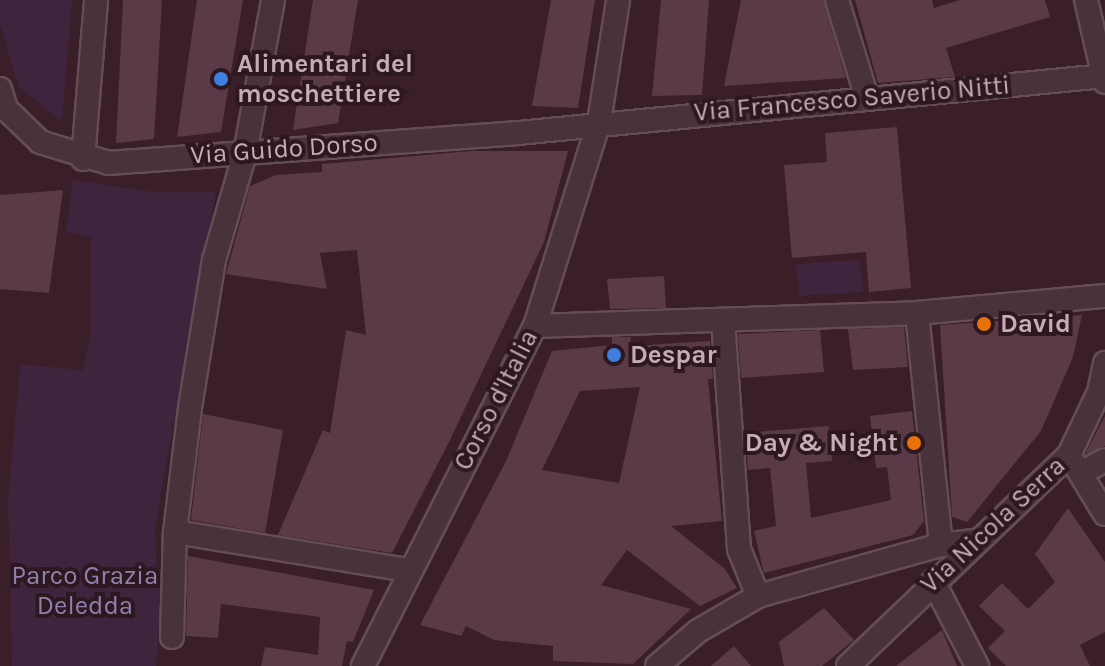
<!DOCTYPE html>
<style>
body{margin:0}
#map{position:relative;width:1105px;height:666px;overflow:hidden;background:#3a1e28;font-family:Karla,sans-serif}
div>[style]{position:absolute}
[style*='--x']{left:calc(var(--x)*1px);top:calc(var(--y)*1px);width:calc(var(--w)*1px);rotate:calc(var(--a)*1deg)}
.green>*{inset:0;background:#3e243c}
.building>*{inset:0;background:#5a3a46}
.roads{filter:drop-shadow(2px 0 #654d55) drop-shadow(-2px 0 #654d55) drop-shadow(0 2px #654d55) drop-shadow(0 -2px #654d55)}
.minor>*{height:22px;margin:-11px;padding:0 11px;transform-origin:11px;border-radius:11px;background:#4a323b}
.dots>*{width:22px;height:22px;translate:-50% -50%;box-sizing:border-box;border:4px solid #2e1820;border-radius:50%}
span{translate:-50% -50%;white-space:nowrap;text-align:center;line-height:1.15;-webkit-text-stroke:8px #2e1820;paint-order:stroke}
.poi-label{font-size:26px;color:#c7acb5;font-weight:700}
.left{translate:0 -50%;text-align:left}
.right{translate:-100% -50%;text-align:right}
.street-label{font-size:26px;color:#c7acb5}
.park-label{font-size:26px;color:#8e81ad}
</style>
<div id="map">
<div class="green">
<div style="clip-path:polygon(0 0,72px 0,62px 122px,19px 87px,0 25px)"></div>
<div style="clip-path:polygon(73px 180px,155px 192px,216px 192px,155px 527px,157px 574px,164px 582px,156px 666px,12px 666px,8px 500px,20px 364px,83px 370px,90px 334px,91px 238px,66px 231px)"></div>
<div style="clip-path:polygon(860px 260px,863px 292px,799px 296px,796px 264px)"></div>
</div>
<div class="building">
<div style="clip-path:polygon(123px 0,162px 0,154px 139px,116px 143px)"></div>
<div style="clip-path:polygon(197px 0,243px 0,221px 132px,177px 137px)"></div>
<div style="clip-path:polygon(313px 0,358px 0,338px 123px,293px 130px)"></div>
<div style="clip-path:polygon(551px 0,595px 0,578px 108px,532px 106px)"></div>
<div style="clip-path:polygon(661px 0,709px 0,702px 95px,652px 96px)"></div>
<div style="clip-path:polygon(741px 0,823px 0,846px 78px,724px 86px)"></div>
<div style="clip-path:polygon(855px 0,932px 0,934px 8px,960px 0,1045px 0,1050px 17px,946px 48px,955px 77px,878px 83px)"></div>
<div style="clip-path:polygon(897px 127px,911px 288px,869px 292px,866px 252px,792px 258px,784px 165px,827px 162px,825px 133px)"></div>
<div style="clip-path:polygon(472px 151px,568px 151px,544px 242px,449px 442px,392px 553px,278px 535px,323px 430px,330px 433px,346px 330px,366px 335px,357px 250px,320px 253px,327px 289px,226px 274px,250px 186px,276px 175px,322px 172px,322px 164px)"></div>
<div style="clip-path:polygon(63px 190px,49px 293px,0 289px,0 195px)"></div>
<div style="clip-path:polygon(664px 276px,666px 308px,610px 309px,607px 279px)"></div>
<div style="clip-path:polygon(1082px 315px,1073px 357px,1041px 431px,967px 522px,952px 517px,940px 325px)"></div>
<div style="clip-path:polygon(904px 327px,908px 367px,853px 370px,848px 329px)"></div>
<div style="clip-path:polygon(820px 330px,824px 372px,741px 378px,738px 334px)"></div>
<div style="clip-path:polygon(evenodd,612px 337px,631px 337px,630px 346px,710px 341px,713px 379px,708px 379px,722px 521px,671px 526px,725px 569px,737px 588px,700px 606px,627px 550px,601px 585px,691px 609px,633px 664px,553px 661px,553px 646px,494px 640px,466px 626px,461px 636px,420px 625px,506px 461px,552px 351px,612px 345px,612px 337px,640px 387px,619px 483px,542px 470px,580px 391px,640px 387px)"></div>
<div style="clip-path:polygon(912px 411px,924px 521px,913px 535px,764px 573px,754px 531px,776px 526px,770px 468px,748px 470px,745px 433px,829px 426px,832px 461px,806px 463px,811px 518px,891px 500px,887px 467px,876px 468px,870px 416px)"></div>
<div style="clip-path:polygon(203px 414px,283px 430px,265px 533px,191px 520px)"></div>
<div style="clip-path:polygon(1105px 416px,1105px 446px,1085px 455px,1088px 448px)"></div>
<div style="clip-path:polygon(1068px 508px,1105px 562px,1105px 632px,1080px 645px,1090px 666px,1006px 666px,988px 648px,1005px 631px,979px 606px,1002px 583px,1028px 609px,1055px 582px,1035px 554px)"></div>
<div style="clip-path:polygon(188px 556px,374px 590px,353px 642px,347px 641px,342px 666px,261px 666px,265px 647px,318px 655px,320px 617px,221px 604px,218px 638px,186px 636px)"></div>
<div style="clip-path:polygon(824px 608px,854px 640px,822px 666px,784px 666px,779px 642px)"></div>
<div style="clip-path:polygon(942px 630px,957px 666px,896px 666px)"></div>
<div style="clip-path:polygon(734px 646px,751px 666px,711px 666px)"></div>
</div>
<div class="roads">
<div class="minor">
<div style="--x:837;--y:0;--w:102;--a:73"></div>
<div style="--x:1086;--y:0;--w:84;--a:77"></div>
<div style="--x:0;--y:89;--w:21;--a:73"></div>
<div style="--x:6;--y:109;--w:47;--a:44.1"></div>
<div style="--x:40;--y:142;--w:72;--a:16.9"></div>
<div style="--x:109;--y:163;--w:410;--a:-4.2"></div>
<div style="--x:518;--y:133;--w:590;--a:-5.55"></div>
<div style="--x:83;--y:159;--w:160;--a:-85.3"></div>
<div style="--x:917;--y:313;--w:233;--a:84.1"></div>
<div style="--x:723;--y:320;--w:230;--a:86"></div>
<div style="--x:739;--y:549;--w:51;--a:68"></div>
<div style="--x:535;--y:326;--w:382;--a:-1.9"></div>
<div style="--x:917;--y:313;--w:189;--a:-5.2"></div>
<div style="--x:1069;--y:455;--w:69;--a:58.6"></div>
<div style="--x:1081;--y:473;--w:27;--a:-28"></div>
<div style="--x:175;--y:532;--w:236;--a:9.3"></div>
<div style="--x:933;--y:581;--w:96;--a:62.6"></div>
<div style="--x:172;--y:637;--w:105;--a:-88.4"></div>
<div style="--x:175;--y:532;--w:125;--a:-83.1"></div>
<div style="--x:190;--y:408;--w:150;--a:-80.8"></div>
<div style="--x:214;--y:260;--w:111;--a:-73.8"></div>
<div style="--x:245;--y:153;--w:156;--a:-79.6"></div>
<div style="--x:363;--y:666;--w:381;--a:-63.2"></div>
<div style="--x:535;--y:326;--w:214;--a:-72.6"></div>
<div style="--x:599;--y:122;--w:123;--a:-81.1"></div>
<div style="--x:657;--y:666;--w:54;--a:-40.5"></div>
<div style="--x:698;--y:631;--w:69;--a:-30.3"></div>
<div style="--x:758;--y:596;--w:190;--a:-15.6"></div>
<div style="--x:941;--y:545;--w:39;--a:-7"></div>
<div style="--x:848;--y:666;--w:306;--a:-43.7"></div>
<div style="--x:1069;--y:455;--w:70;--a:-64.5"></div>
<div style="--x:1099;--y:392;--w:30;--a:-78"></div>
</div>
</div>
<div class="dots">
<div style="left:221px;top:79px;background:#3f7fe0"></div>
<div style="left:984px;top:324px;background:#e8710a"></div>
<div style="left:614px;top:355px;background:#3f7fe0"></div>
<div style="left:914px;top:443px;background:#e8710a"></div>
</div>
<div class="poi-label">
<span class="left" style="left:237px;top:79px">Alimentari del<br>moschettiere</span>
<span class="left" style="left:1000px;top:324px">David</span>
<span class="left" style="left:630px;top:355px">Despar</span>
<span class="right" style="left:898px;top:443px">Day &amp; Night</span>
</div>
<div class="street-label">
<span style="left:852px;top:99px;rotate:-5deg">Via Francesco Saverio Nitti</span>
<span style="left:284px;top:149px;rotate:-4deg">Via Guido Dorso</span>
<span style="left:496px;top:400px;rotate:-63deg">Corso d'Italia</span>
<span style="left:993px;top:525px;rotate:-43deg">Via Nicola Serra</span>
</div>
<div class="park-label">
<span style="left:85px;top:591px">Parco Grazia<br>Deledda</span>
</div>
</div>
